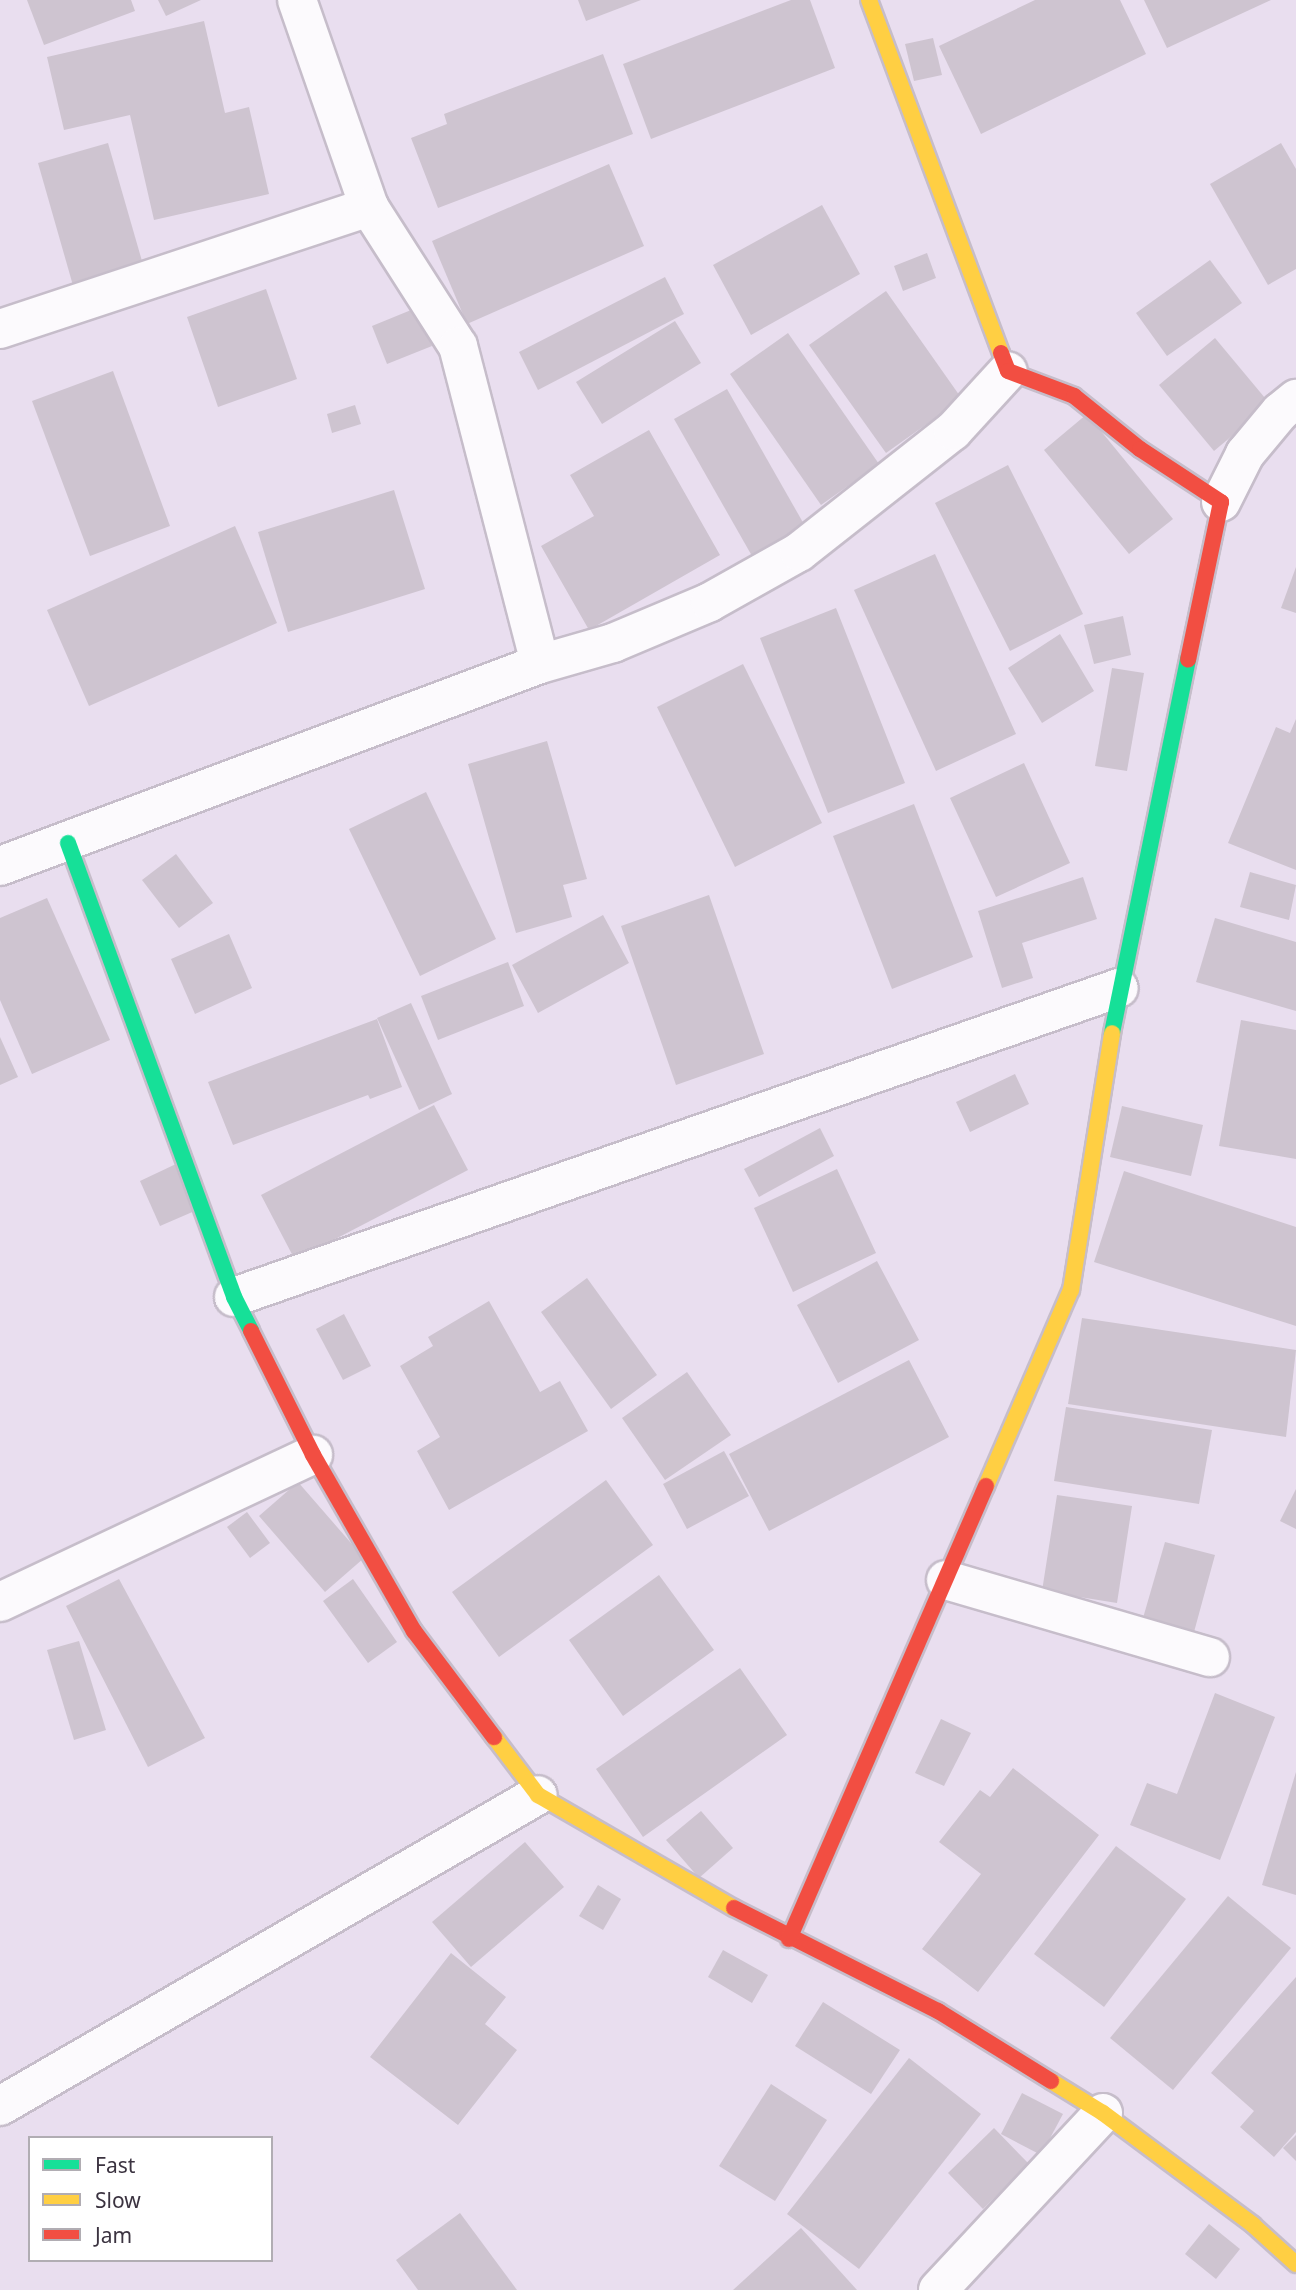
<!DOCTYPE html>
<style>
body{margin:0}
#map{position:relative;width:1296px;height:2290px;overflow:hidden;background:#e9deef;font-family:"Noto Sans",sans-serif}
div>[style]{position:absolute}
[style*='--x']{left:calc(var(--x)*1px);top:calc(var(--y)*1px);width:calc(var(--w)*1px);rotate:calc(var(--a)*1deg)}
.building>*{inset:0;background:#cec4d0}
.roads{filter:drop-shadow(2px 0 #c6bdca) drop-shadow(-2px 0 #c6bdca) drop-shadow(0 2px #c6bdca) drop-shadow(0 -2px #c6bdca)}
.street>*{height:38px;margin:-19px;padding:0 19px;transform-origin:19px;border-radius:19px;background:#fcfafd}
.fast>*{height:16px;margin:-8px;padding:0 8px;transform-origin:8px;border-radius:8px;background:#16e098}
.slow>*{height:16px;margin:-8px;padding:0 8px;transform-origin:8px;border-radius:8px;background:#ffcf43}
.jam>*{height:16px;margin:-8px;padding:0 8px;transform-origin:8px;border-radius:8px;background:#f24e42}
span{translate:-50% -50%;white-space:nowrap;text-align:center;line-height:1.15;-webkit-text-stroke:6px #fff;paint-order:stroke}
.legend{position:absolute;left:28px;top:2136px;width:245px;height:126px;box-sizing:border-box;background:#fff;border:2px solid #b1adb3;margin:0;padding:9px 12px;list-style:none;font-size:21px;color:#3b3340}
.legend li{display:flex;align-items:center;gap:14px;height:35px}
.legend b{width:35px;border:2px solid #b1adb3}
</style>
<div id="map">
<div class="building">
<div style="clip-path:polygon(27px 0,131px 0,135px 11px,44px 45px)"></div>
<div style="clip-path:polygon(158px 0,201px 0,166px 16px)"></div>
<div style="clip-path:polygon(578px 0,641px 0,586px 21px)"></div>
<div style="clip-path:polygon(791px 0,810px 0,835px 68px,651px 139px,623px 64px)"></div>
<div style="clip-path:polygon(1035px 0,1120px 0,1146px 54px,981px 134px,939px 46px)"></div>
<div style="clip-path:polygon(1144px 0,1271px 0,1167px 48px)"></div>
<div style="clip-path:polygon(204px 21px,225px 113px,249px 107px,269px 194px,154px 220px,130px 115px,64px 130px,47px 57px)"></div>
<div style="clip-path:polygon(933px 38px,942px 75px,914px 81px,905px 44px)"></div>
<div style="clip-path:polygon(603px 54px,633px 134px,438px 208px,411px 138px,447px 124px,444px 114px)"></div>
<div style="clip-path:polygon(108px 143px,144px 268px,74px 289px,38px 163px)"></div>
<div style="clip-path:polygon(1281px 143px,1296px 169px,1296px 269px,1268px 285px,1210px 184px)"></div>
<div style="clip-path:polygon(609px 164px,644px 246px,467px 324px,432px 241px)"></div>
<div style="clip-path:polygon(822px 205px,860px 274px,751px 335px,713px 265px)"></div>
<div style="clip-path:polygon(927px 253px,936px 278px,903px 291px,894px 266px)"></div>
<div style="clip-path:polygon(1210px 260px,1242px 303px,1167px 356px,1136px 313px)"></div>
<div style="clip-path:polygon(665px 277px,684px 314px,538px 390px,519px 352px)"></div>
<div style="clip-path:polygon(266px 289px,297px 379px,218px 407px,187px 317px)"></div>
<div style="clip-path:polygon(886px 291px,962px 399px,886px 453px,809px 345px)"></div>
<div style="clip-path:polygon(416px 308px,432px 346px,387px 364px,372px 326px)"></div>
<div style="clip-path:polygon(675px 321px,701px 363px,602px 424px,576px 382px)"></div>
<div style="clip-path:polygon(788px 333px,879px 464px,821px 505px,730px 374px)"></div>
<div style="clip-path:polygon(1215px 338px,1270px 404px,1214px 451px,1159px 385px)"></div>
<div style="clip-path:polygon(113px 371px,170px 526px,90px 556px,32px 401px)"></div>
<div style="clip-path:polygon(727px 389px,805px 526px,752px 556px,674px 419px)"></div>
<div style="clip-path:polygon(355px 405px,361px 424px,332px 433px,327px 414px)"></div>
<div style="clip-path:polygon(1087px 414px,1173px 519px,1129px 554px,1044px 450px)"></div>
<div style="clip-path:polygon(649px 430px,720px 555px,589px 630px,541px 546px,594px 516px,570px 475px)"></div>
<div style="clip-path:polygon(1008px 465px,1083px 614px,1010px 651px,935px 503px)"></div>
<div style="clip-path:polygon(394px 490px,425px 589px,288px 632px,258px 532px)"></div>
<div style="clip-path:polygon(235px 526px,277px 623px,89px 706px,47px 610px)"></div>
<div style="clip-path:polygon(935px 554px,1016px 734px,936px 771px,854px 590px)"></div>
<div style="clip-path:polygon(1296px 567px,1296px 613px,1281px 608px)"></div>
<div style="clip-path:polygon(836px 608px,905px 783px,828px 813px,760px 638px)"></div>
<div style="clip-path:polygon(1123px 616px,1131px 655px,1094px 664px,1084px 625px)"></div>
<div style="clip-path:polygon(1060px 634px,1094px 691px,1042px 723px,1008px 668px)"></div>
<div style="clip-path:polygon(743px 664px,822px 823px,735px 867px,657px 707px)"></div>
<div style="clip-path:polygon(1112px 668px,1144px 673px,1127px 771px,1095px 766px)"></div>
<div style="clip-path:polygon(1296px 719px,1296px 870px,1228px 843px,1276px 727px,1290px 733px)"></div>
<div style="clip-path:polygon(547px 741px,587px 879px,563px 885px,572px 917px,516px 933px,468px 764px)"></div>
<div style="clip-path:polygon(1024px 763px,1070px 863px,996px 897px,950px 798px)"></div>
<div style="clip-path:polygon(426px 792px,496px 939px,420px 976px,349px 829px)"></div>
<div style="clip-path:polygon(914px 804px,973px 957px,892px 989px,833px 836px)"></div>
<div style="clip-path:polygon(176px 854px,213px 903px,179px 928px,142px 880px)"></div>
<div style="clip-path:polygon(1250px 872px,1296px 885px,1289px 920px,1240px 907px)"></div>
<div style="clip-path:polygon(1083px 877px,1097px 919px,1022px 943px,1033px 978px,1002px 988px,978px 911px)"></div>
<div style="clip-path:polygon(709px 895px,764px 1054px,676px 1085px,621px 926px)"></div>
<div style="clip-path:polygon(47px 898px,110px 1040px,32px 1074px,0 1000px,0 918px)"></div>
<div style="clip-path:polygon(603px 915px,629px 963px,538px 1013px,512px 965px)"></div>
<div style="clip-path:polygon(1215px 918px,1296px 942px,1296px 1011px,1196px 982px)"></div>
<div style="clip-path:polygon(229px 934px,252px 988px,195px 1014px,171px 959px)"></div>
<div style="clip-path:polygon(508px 962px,524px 1006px,438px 1040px,421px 996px)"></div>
<div style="clip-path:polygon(411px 1003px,452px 1094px,419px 1110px,377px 1018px)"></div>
<div style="clip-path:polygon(377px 1019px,402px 1087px,370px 1099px,368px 1095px,233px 1145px,208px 1082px)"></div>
<div style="clip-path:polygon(1241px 1020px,1296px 1030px,1296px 1159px,1219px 1146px)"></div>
<div style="clip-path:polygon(0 1037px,18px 1077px,0 1085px)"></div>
<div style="clip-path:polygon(1015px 1074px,1029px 1104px,970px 1132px,956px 1102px)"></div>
<div style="clip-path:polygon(434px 1105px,468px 1170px,295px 1260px,261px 1195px)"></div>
<div style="clip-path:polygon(1122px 1106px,1203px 1125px,1191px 1176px,1110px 1157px)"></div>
<div style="clip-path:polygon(820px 1128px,834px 1156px,759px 1197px,744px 1169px)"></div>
<div style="clip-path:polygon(176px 1164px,197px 1210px,160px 1226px,140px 1181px)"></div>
<div style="clip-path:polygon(837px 1169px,876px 1253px,793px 1292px,754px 1208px)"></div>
<div style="clip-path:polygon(1124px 1171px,1296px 1227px,1296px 1326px,1094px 1262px)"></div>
<div style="clip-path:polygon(877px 1261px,919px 1340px,838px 1383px,797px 1305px)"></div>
<div style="clip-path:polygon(587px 1278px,657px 1375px,611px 1409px,541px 1312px)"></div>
<div style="clip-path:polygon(489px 1301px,540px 1392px,560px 1381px,588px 1431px,449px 1510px,417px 1451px,440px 1437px,400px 1366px,433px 1346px,428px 1337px)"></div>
<div style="clip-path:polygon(344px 1314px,371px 1366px,343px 1380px,316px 1329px)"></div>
<div style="clip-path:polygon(1082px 1318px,1296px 1350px,1286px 1437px,1068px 1404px)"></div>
<div style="clip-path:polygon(909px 1360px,949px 1437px,769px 1531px,729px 1454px)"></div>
<div style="clip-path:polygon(687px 1372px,731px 1435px,665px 1480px,622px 1418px)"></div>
<div style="clip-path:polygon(1066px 1407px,1212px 1430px,1199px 1504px,1054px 1481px)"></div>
<div style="clip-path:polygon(724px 1451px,749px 1496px,687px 1529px,663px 1484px)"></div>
<div style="clip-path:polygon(606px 1480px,653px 1545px,499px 1657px,452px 1592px)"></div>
<div style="clip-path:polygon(298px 1482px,364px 1558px,325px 1592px,259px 1516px)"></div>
<div style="clip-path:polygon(1296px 1489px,1296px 1529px,1280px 1521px)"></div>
<div style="clip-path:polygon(1057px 1495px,1132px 1506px,1117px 1603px,1042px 1591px)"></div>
<div style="clip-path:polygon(247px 1512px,270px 1543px,250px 1558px,227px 1527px)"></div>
<div style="clip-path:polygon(1165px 1542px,1215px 1555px,1194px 1632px,1143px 1618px)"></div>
<div style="clip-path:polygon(659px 1575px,714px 1650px,623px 1716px,569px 1640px)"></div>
<div style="clip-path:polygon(119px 1579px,205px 1738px,148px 1767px,66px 1606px)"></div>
<div style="clip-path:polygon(353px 1579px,397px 1642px,368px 1663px,323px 1601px)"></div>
<div style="clip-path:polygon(79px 1641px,106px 1730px,74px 1740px,47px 1650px)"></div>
<div style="clip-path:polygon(740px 1668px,787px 1735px,643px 1837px,596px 1769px)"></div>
<div style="clip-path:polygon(1215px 1693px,1275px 1717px,1220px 1860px,1130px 1825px,1147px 1783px,1177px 1794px)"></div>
<div style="clip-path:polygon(941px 1719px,971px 1733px,944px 1786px,915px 1773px)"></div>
<div style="clip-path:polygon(1013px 1768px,1099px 1835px,978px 1992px,922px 1949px,981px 1874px,939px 1842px,980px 1790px,990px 1797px)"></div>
<div style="clip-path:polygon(1296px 1772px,1296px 1895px,1262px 1885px)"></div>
<div style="clip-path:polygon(701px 1811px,733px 1848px,699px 1878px,666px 1840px)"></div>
<div style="clip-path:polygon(525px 1842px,564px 1887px,471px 1967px,432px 1922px)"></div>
<div style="clip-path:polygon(1116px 1846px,1186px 1899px,1104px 2007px,1034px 1954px)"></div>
<div style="clip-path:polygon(598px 1885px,621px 1899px,603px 1930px,579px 1916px)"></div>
<div style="clip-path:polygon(1228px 1896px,1291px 1948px,1173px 2090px,1110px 2038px)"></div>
<div style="clip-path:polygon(723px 1950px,768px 1975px,752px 2003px,708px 1977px)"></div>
<div style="clip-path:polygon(451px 1953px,506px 1997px,485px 2024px,517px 2050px,458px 2125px,370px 2057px)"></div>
<div style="clip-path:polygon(1296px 1977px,1296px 2132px,1274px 2157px,1240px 2127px,1254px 2111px,1211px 2073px)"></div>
<div style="clip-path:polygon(823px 2002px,900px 2050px,871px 2094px,795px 2046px)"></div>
<div style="clip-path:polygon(909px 2058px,981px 2114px,859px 2269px,787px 2214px)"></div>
<div style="clip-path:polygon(771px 2084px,827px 2120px,775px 2201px,719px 2166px)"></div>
<div style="clip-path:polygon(1022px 2093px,1063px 2114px,1041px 2155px,1001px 2134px)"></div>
<div style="clip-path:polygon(994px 2128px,1029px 2164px,983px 2209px,948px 2173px)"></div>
<div style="clip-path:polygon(1296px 2135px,1296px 2161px,1283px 2148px)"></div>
<div style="clip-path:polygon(460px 2213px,517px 2290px,418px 2290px,396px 2260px)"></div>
<div style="clip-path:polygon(1209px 2224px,1240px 2249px,1216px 2279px,1185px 2254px)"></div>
<div style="clip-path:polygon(801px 2228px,857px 2290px,733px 2290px)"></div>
</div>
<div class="roads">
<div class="street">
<div style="--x:297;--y:0;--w:219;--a:70.8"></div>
<div style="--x:369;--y:207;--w:165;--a:57.4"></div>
<div style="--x:458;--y:346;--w:328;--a:75.5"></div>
<div style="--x:0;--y:329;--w:389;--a:-18.3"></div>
<div style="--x:1221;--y:502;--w:54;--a:-63.4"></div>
<div style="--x:1245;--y:454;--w:55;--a:-50.2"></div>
<div style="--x:1280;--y:412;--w:21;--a:-39"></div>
<div style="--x:0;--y:866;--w:577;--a:-20.51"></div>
<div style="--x:540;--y:664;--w:76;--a:-16"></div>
<div style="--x:613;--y:643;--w:105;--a:-22.9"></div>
<div style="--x:710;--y:602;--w:102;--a:-29.3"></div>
<div style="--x:799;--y:552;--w:196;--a:-38.2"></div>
<div style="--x:953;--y:431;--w:81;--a:-47.5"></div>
<div style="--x:234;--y:1297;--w:937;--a:-19.25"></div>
<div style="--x:946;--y:1580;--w:275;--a:16.3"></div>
<div style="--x:0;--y:1602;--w:346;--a:-25.2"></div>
<div style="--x:0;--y:2106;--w:621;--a:-30.03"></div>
<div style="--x:938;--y:2290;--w:242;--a:-47"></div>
</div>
<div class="fast">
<div style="--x:68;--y:843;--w:483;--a:69.9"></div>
<div style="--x:234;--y:1297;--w:38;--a:63"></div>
<div style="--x:1112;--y:1033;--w:381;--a:-78.5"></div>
</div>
<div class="slow">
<div style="--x:869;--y:0;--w:377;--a:69.5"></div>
<div style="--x:986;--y:1486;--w:214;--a:-66.6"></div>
<div style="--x:1071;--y:1290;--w:260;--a:-80.9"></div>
<div style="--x:494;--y:1737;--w:73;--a:52.8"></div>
<div style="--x:538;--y:1795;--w:226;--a:30"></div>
<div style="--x:1051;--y:2081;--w:61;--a:31.6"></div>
<div style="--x:1103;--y:2113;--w:187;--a:36.7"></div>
<div style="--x:1253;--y:2225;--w:58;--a:42.2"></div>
</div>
<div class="jam">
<div style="--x:1001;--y:353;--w:19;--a:69"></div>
<div style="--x:1008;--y:371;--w:71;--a:20.7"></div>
<div style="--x:1074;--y:396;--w:85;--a:38.8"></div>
<div style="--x:1140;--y:449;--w:97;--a:33.2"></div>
<div style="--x:1221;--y:502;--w:161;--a:101.8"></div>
<div style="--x:251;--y:1331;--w:139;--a:63.4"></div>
<div style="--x:313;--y:1455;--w:203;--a:60.2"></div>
<div style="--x:414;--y:1631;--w:133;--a:53"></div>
<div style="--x:734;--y:1908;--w:229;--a:26.8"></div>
<div style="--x:938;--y:2011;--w:133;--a:31.8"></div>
<div style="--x:789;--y:1939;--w:494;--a:-66.5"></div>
</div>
</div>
<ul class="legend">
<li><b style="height:9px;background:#16e098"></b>Fast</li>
<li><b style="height:9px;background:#ffcf43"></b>Slow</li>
<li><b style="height:9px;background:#f24e42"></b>Jam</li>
</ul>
</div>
